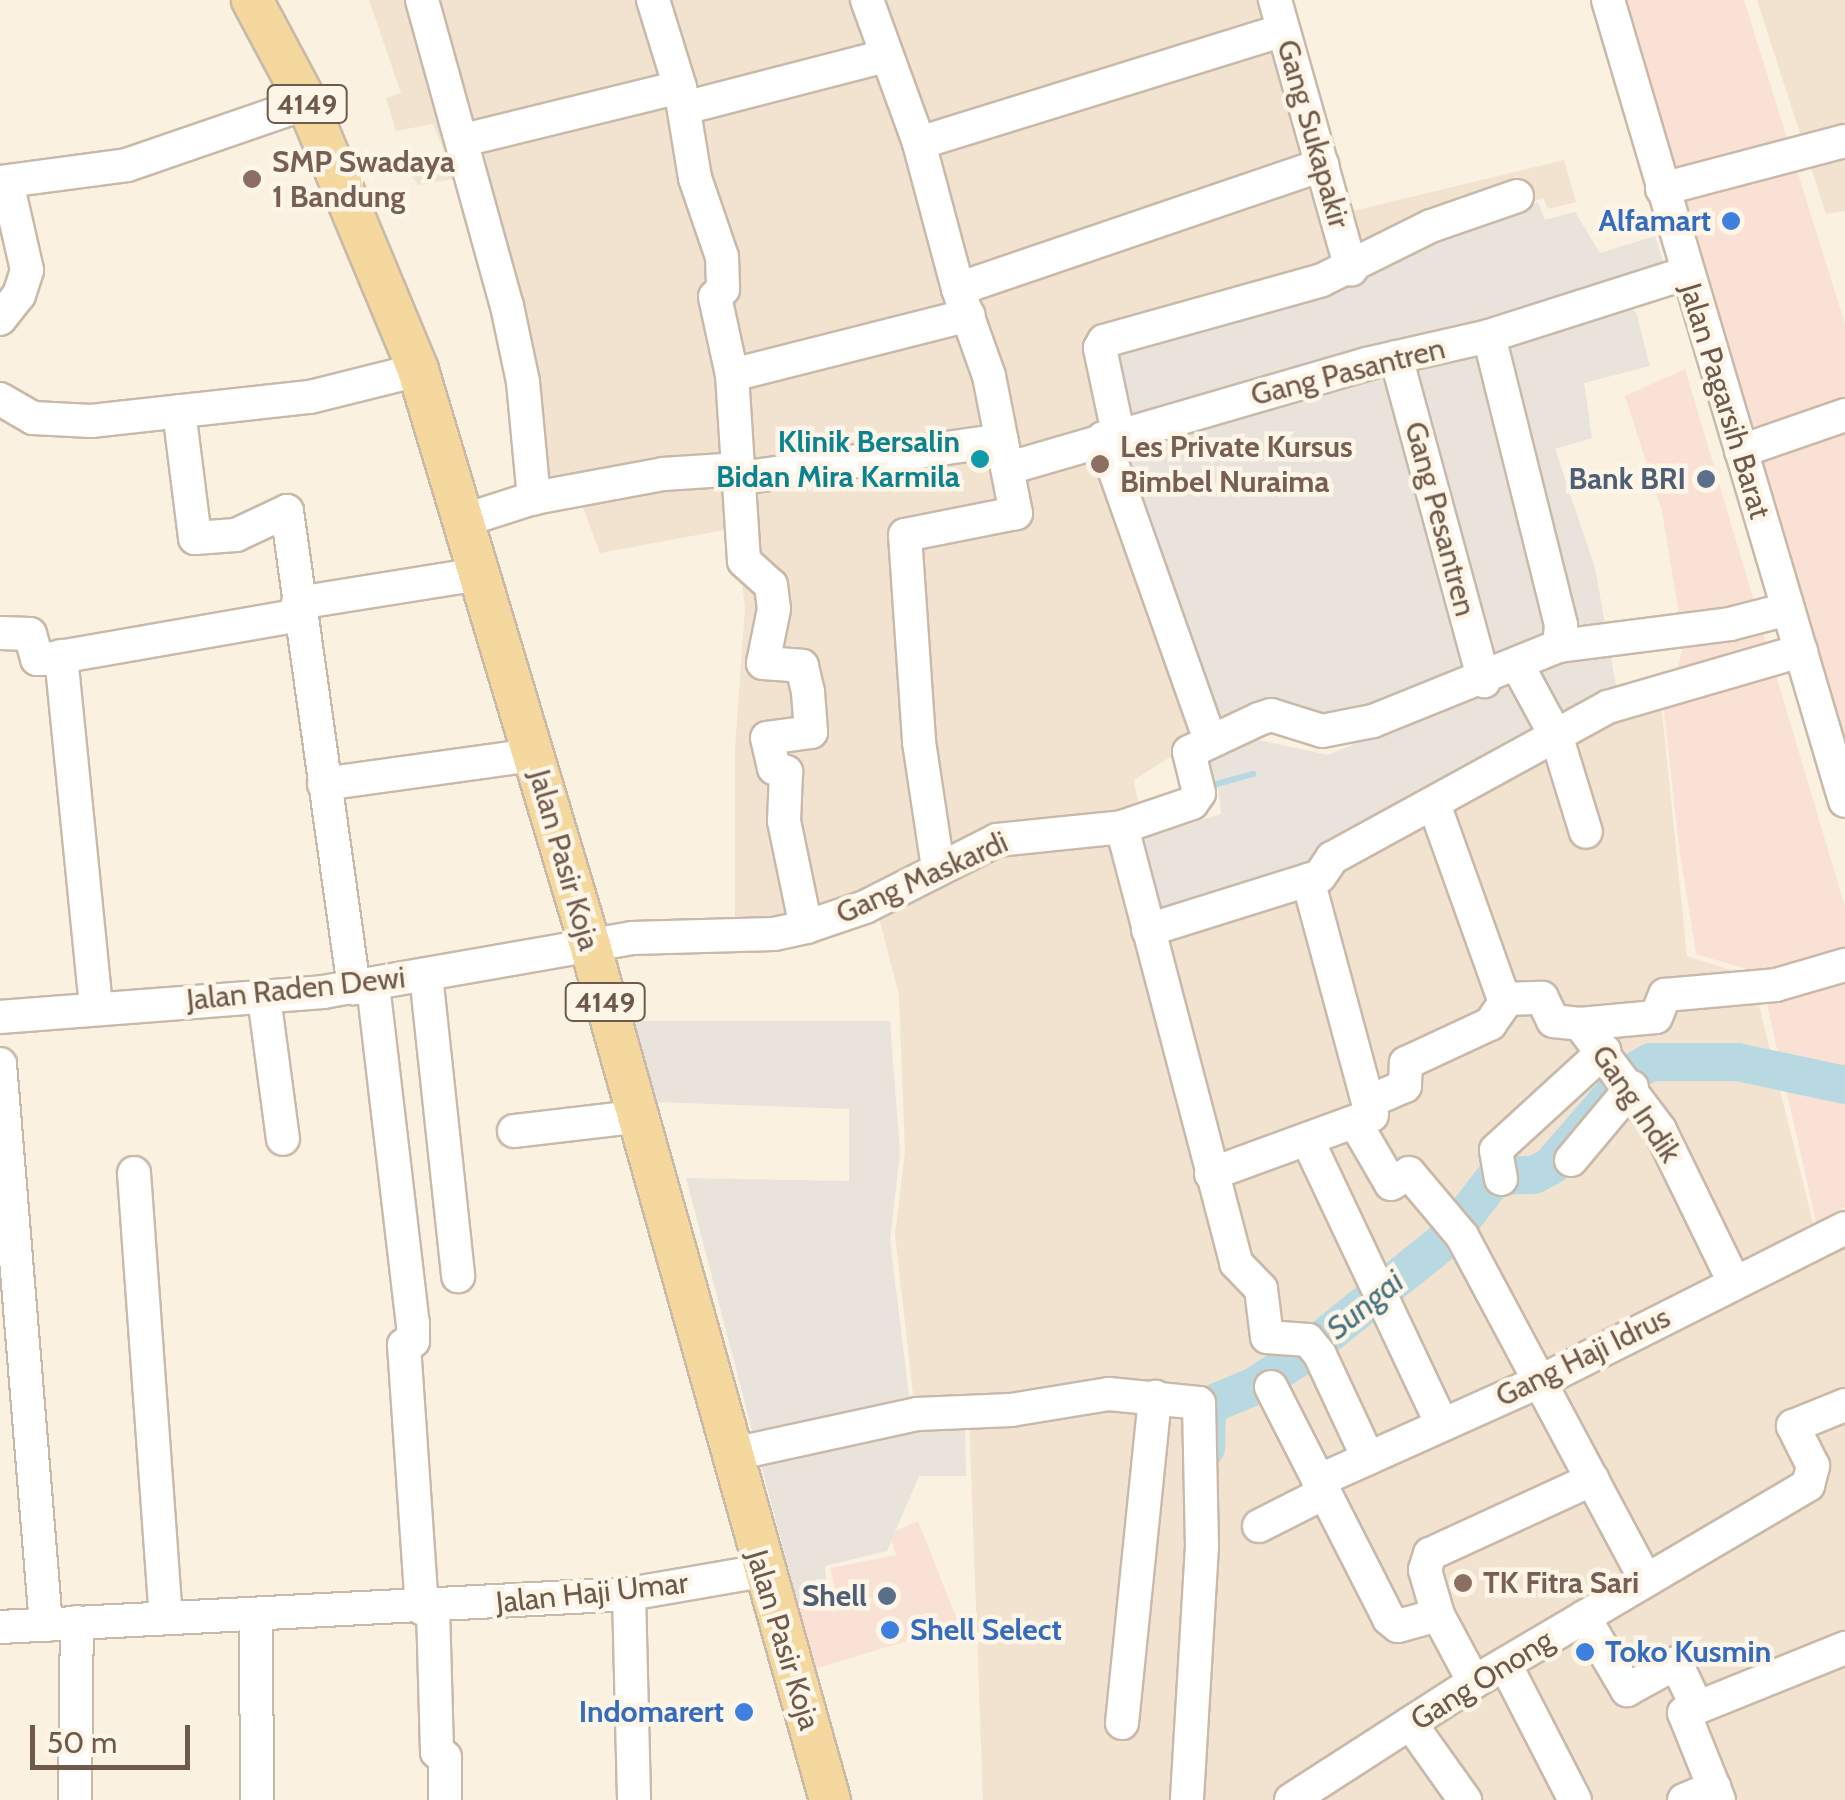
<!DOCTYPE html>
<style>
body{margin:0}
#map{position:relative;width:1845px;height:1800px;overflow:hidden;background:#faf1e1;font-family:Cabin,sans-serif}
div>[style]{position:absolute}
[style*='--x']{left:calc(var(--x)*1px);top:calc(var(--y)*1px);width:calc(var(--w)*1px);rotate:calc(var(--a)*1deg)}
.residential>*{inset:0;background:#f1e3d0}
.commercial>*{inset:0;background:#f9e2d5}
.industrial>*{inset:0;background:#e9e3dc}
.stream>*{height:6px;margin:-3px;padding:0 3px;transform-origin:3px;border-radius:3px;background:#b8d9e1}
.river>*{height:38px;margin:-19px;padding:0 19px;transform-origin:19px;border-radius:19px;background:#b8d9e1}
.roads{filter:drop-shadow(2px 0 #c9b9a9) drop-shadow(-2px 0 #c9b9a9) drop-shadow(0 2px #c9b9a9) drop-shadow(0 -2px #c9b9a9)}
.minor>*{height:32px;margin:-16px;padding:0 16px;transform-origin:16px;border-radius:16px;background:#fff}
.major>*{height:40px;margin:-20px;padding:0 20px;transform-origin:20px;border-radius:20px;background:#f4d89e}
.dots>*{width:28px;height:28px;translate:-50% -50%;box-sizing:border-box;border:5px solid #fdf5e7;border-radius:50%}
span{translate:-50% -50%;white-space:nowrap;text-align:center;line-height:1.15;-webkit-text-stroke:9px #fdf5e7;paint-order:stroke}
.shield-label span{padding:2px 8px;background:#fdf5e7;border:2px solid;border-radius:8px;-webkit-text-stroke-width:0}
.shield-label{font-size:28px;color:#6f594a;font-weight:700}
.street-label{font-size:30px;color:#6f594a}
.education-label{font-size:30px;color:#785e54;font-weight:700}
.left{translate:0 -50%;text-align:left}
.shop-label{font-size:30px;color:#366cbe;font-weight:700}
.right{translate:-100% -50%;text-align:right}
.culture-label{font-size:30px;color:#0d838f;font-weight:700}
.service-label{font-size:30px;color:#4e5e75;font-weight:700}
.water-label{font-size:32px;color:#467480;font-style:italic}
.scale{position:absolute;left:30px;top:1725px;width:160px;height:45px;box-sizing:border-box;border:5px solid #6f594a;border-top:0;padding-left:12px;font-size:30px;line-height:35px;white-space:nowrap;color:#6f594a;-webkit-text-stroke:8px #fdf5e7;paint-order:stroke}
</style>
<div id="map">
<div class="residential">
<div style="clip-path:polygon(369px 0,1265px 0,1336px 215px,1564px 160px,1576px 202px,1548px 209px,1543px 198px,1101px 350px,1197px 740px,1134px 780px,1139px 810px,1110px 823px,1151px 937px,1660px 692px,1687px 956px,1752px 977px,1817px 1239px,1845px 1231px,1845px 1800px,983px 1800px,969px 1416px,916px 1420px,895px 1235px,905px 1151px,899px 995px,876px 906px,735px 937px,735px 747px,745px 607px,735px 528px,600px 553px,579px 497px,535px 503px,472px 176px,418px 185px,406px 167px,444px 151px,433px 124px,396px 131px,386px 98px,401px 93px)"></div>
<div style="clip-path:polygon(1757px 0,1845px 0,1845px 211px,1826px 214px)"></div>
</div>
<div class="commercial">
<div style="clip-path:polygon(1619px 0,1744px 0,1845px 324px,1845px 776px)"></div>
<div style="clip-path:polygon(1685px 369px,1845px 907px,1845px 1207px,1816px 1222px,1760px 973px,1696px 954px,1679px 847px,1664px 711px,1684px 646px,1662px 511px,1625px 396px)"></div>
<div style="clip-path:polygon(918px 1521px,959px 1625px,811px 1670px,791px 1612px,835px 1588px,830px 1568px,896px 1555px,889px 1534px)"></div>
</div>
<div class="industrial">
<div style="clip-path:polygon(1538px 202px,1545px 220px,1575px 212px,1600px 253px,1655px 236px,1667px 274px,1128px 421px,1115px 355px,1361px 277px,1429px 242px)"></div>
<div style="clip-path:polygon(1624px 306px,1636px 312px,1650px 366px,1584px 383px,1592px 438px,1555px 449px,1595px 568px,1617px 691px,1320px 858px,1158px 927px,1136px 841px,1221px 814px,1218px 786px,1203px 793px,1184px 767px,1235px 735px,1328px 755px,1577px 651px,1501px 342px)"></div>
<div style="clip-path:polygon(1480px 347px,1555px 637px,1488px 661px,1412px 367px)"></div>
<div style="clip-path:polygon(1391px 376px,1471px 673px,1325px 729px,1267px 710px,1227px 714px,1205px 728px,1160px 614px,1152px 527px,1121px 446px)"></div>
<div style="clip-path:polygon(634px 1021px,890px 1021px,900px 1153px,890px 1239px,912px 1421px,965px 1419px,966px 1476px,919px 1476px,887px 1551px,825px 1566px,827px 1590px,798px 1605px,686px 1178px,849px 1181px,849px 1109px,657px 1102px)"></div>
</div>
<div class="stream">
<div style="--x:1209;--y:786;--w:46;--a:-15.3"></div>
</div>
<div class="river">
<div style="--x:1206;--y:1448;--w:42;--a:-88.6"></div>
<div style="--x:1207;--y:1406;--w:52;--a:-22.6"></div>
<div style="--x:1255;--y:1386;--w:55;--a:-33.1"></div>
<div style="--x:1301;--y:1356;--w:189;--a:-38.8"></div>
<div style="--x:1448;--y:1238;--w:78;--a:-52.3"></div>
<div style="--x:1496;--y:1176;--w:38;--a:-2"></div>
<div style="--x:1534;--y:1175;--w:19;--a:-28"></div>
<div style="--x:1551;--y:1166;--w:121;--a:-49.3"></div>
<div style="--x:1630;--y:1074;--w:24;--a:-30"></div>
<div style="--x:1651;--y:1062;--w:86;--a:0"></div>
<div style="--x:1737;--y:1062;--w:110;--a:12"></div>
</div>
<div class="roads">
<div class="minor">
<div style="--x:422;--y:0;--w:318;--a:74.5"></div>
<div style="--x:507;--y:306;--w:78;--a:78.1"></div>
<div style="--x:523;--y:382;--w:117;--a:84.6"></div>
<div style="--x:653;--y:0;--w:91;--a:72.8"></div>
<div style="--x:680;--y:87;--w:92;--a:80.6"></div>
<div style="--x:695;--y:178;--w:83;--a:71.1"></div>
<div style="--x:722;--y:257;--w:32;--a:88"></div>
<div style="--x:723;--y:289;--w:11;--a:135"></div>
<div style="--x:715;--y:297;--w:80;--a:77.7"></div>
<div style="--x:732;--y:375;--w:186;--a:86.3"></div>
<div style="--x:744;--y:561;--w:36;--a:42"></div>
<div style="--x:771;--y:585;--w:24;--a:83"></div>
<div style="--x:774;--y:609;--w:55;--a:101.5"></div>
<div style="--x:763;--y:663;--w:39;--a:4"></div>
<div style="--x:802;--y:666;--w:27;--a:77"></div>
<div style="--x:808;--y:692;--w:40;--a:85.7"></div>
<div style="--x:811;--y:732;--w:44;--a:172.2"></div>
<div style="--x:767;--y:738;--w:31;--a:77"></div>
<div style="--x:774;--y:768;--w:13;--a:18"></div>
<div style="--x:786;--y:772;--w:49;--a:92.3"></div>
<div style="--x:784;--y:821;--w:108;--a:78.3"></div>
<div style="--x:867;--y:0;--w:152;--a:70"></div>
<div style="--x:919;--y:143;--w:151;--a:75"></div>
<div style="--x:958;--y:289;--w:92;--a:70.4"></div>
<div style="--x:989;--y:376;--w:140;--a:78.9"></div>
<div style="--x:1016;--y:513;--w:113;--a:168.8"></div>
<div style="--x:905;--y:535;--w:207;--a:86.1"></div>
<div style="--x:919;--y:742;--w:126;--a:81.4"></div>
<div style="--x:1275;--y:0;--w:280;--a:74.2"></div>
<div style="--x:1608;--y:0;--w:835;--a:73.52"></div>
<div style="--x:684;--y:108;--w:208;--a:-14.5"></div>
<div style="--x:464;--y:140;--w:222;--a:-13.8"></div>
<div style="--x:919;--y:143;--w:381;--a:-17.2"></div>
<div style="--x:0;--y:182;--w:128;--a:-7.6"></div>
<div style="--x:127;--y:165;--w:190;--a:-19"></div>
<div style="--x:1662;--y:189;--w:189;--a:-14.7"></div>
<div style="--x:958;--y:289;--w:385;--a:-18.8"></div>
<div style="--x:0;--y:319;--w:31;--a:-52"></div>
<div style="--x:19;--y:295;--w:26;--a:-72"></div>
<div style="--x:27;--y:270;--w:90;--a:-102.8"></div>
<div style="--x:1489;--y:336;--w:298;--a:76"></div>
<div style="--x:1561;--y:625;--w:21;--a:95"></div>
<div style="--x:1396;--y:357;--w:336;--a:74.8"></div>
<div style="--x:732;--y:375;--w:244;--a:-14.2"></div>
<div style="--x:0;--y:399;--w:38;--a:30"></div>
<div style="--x:33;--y:418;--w:58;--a:3"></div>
<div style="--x:91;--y:421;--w:220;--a:-6.3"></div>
<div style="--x:310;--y:397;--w:111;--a:-14"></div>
<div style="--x:179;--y:411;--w:128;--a:82.8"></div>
<div style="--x:195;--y:538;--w:41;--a:-4.2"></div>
<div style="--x:236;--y:535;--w:56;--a:-25.2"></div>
<div style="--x:287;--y:511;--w:482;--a:82"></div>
<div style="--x:1118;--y:433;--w:87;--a:-102"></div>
<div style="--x:1100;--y:348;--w:8;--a:-60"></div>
<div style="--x:1104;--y:341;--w:226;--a:-15.6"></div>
<div style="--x:1322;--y:280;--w:122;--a:-26.4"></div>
<div style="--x:1431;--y:226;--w:91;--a:-19.2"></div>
<div style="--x:1103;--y:438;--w:318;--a:70.5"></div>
<div style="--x:1741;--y:451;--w:110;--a:-19.1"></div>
<div style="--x:1009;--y:468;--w:372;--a:-16.2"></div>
<div style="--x:1366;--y:364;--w:126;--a:-12.8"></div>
<div style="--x:1489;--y:336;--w:207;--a:-17.7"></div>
<div style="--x:741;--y:478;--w:263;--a:-8.3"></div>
<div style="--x:465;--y:520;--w:72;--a:-17.7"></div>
<div style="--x:534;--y:498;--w:131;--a:-10.5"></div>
<div style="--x:663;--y:474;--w:77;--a:-3.7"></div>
<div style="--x:298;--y:603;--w:184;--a:-9.1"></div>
<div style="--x:0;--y:633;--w:30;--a:2"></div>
<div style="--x:30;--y:634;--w:26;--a:74"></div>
<div style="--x:37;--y:659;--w:11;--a:0"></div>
<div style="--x:48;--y:659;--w:256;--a:-9.9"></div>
<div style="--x:61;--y:656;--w:353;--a:84.3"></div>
<div style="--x:1519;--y:668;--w:80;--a:61.5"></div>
<div style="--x:1557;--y:738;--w:98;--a:72.9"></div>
<div style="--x:324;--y:784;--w:212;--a:-7.9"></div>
<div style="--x:1434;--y:804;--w:207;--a:70.3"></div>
<div style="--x:1504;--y:999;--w:38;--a:-2"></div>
<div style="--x:1542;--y:998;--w:25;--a:64"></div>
<div style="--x:1553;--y:1021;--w:27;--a:6"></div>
<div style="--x:1122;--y:827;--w:451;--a:75.3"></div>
<div style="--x:1236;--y:1263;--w:36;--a:46"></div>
<div style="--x:1261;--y:1289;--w:48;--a:82.9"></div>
<div style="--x:1267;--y:1337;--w:41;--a:4.2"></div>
<div style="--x:1308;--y:1340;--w:19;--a:51"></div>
<div style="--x:1320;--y:1355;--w:114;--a:65"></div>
<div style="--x:1308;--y:880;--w:230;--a:74.9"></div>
<div style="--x:1148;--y:930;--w:180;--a:-17.4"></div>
<div style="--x:1320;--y:876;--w:22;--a:-56"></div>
<div style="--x:1332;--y:858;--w:315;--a:-28.7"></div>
<div style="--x:1608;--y:707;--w:201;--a:-16.2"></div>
<div style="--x:426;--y:975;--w:303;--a:83.9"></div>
<div style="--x:373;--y:985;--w:340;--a:83.3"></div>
<div style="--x:413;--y:1323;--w:18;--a:90"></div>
<div style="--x:413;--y:1341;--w:10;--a:156"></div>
<div style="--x:404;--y:1345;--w:264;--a:86.1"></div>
<div style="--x:264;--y:997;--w:143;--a:82.4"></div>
<div style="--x:0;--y:1017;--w:324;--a:-4.4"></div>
<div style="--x:323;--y:992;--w:314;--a:-9.9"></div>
<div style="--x:632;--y:938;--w:142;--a:-1.6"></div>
<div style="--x:774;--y:934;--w:33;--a:-12"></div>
<div style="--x:806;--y:927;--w:62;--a:-18.7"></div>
<div style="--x:865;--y:907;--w:148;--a:-26.9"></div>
<div style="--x:997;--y:840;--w:126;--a:-5.9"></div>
<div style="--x:1122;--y:827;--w:74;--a:-18.9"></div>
<div style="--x:1192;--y:803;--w:12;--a:-55"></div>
<div style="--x:1199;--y:793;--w:42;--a:-103.7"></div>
<div style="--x:1189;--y:752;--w:77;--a:-25.2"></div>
<div style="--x:1259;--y:719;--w:13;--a:-18"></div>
<div style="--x:1271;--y:715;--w:53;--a:17.4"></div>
<div style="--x:1322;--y:731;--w:52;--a:-11.1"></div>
<div style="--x:1373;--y:721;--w:201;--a:-22"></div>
<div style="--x:1559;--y:646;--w:172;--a:-7.3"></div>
<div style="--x:1730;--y:624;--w:60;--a:-14.5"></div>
<div style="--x:0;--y:1064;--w:563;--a:85.31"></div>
<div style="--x:1356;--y:1124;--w:69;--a:59.7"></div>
<div style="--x:1391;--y:1184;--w:21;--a:-31"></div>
<div style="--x:1409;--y:1173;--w:82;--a:49.9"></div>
<div style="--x:1462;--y:1236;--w:390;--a:61.9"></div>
<div style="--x:514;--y:1131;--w:121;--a:-6.7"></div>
<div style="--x:1308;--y:1141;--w:312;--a:64.7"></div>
<div style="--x:1571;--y:1160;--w:95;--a:-50.1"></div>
<div style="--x:134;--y:1173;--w:443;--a:85.9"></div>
<div style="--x:1211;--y:1174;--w:171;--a:-20.1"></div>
<div style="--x:1372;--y:1115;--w:14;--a:-107"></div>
<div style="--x:1368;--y:1102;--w:40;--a:-23.4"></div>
<div style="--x:1405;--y:1086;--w:23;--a:-88"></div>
<div style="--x:1406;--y:1063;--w:93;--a:-24.9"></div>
<div style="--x:1490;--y:1024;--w:28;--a:-55"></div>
<div style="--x:1501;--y:1179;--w:29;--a:-100"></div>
<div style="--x:1496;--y:1150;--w:147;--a:-42.5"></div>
<div style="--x:1734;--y:1282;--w:169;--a:-116"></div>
<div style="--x:1660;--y:1130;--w:133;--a:-127"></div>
<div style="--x:1580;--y:1024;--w:76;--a:-5.3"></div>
<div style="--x:1656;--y:1017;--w:24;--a:-68"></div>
<div style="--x:1665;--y:995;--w:111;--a:-5.1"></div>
<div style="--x:1776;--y:985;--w:72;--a:-16.2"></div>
<div style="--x:1271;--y:1387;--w:260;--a:63"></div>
<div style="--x:1389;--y:1619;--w:11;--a:38"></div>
<div style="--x:1398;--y:1626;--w:41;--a:-15.4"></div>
<div style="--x:1438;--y:1615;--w:76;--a:61.8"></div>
<div style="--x:729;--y:1455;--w:192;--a:-12.3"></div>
<div style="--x:917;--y:1414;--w:94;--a:-2.4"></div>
<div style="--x:1011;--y:1410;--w:99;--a:-9.3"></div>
<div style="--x:1109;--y:1394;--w:90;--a:5.7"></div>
<div style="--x:1199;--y:1403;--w:143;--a:88.8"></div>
<div style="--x:1202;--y:1546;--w:254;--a:93.4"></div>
<div style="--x:1318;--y:1481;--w:244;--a:-24.2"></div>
<div style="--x:1541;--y:1381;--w:340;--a:-26.7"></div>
<div style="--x:1259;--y:1526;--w:73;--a:-26.9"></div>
<div style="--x:629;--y:1594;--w:206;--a:88.6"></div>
<div style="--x:433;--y:1608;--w:144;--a:88.4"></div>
<div style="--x:437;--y:1752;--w:9;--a:32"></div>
<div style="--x:445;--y:1757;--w:43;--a:90"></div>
<div style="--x:1438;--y:1615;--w:47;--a:-106.1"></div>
<div style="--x:1425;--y:1570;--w:17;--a:-73"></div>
<div style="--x:1430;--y:1554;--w:179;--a:-24.7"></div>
<div style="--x:256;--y:1617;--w:183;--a:89.7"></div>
<div style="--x:1584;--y:1617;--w:85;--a:59.5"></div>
<div style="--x:1627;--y:1690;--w:56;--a:-28.9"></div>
<div style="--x:1676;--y:1663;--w:47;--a:64.5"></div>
<div style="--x:0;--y:1627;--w:630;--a:-3"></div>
<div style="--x:629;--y:1594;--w:135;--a:-9.8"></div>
<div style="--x:1505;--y:1664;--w:153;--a:62.8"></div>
<div style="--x:1122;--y:1723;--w:328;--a:-84.2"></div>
<div style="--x:1410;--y:1723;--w:95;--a:54.5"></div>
<div style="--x:75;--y:1800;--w:178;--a:-89.4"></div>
<div style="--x:1291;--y:1800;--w:218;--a:-32.8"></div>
<div style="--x:1474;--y:1682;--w:388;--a:-30.5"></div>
<div style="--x:1808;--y:1485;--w:20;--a:-75"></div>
<div style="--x:1813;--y:1466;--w:45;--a:-116.6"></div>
<div style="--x:1793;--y:1426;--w:56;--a:-22"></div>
<div style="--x:1684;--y:1800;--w:33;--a:-23"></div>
<div style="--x:1719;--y:1800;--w:94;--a:-111.9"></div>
<div style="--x:1684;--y:1713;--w:174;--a:-22"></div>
</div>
<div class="major">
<div style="--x:252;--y:0;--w:117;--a:61.9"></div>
<div style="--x:307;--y:103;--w:289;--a:67.4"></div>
<div style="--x:418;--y:370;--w:600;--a:73.35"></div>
<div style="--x:590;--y:945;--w:888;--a:74.32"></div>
</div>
</div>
<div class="dots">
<div style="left:252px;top:179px;background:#8d6e63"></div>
<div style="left:1731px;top:221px;background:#3f7fe0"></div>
<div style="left:980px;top:459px;background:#0f9aa8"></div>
<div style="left:1100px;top:464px;background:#8d6e63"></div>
<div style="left:1706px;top:479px;background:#5c6f8a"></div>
<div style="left:1463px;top:1583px;background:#8d6e63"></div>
<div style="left:887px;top:1596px;background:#5c6f8a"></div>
<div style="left:890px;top:1630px;background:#3f7fe0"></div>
<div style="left:1585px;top:1652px;background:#3f7fe0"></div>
<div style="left:744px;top:1712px;background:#3f7fe0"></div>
</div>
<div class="shield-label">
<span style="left:307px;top:104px">4149</span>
<span style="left:605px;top:1002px">4149</span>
</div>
<div class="street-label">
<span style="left:1313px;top:134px;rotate:74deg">Gang Sukapakir</span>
<span style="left:1348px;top:372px;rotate:-14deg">Gang Pasantren</span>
<span style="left:1725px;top:401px;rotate:73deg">Jalan Pagarsih Barat</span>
<span style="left:1440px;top:519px;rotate:75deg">Gang Pesantren</span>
<span style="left:564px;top:860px;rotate:74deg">Jalan Pasir Koja</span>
<span style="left:922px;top:878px;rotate:-24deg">Gang Maskardi</span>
<span style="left:296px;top:989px;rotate:-6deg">Jalan Raden Dewi</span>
<span style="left:1636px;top:1104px;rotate:56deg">Gang Indik</span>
<span style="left:1583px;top:1357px;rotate:-26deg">Gang Haji Idrus</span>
<span style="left:592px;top:1593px;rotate:-6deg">Jalan Haji Umar</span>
<span style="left:783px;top:1640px;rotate:73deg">Jalan Pasir Koja</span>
<span style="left:1482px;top:1680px;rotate:-32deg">Gang Onong</span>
</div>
<div class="education-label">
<span class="left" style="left:272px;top:179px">SMP Swadaya<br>1 Bandung</span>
<span class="left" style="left:1120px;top:464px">Les Private Kursus<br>Bimbel Nuraima</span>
<span class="left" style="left:1483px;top:1583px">TK Fitra Sari</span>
</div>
<div class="shop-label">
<span class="right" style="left:1711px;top:221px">Alfamart</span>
<span class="left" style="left:910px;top:1630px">Shell Select</span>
<span class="left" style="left:1605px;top:1652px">Toko Kusmin</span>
<span class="right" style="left:724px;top:1712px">Indomarert</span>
</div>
<div class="culture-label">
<span class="right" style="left:960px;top:459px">Klinik Bersalin<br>Bidan Mira Karmila</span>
</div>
<div class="service-label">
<span class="right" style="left:1686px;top:479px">Bank BRI</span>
<span class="right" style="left:867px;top:1596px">Shell</span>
</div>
<div class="water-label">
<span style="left:1365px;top:1305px;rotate:-39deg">Sungai</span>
</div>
<div class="scale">50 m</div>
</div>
